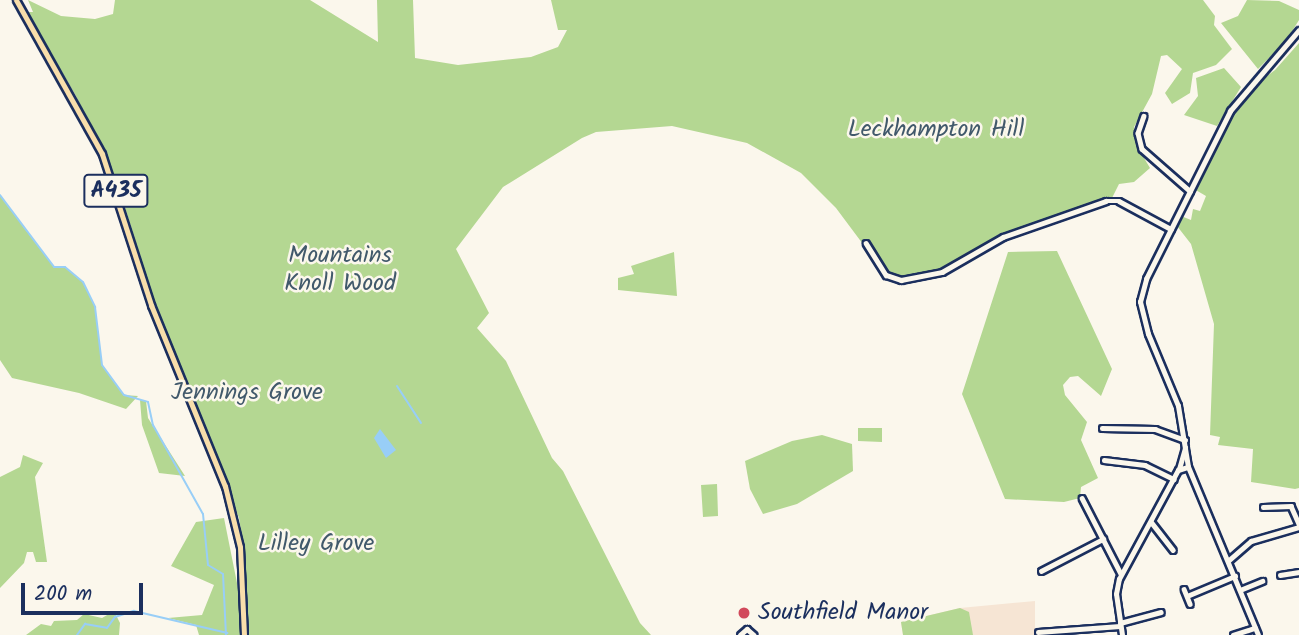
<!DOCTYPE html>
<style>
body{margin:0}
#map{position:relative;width:1299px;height:635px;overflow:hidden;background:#fbf7ec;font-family:Kalam,sans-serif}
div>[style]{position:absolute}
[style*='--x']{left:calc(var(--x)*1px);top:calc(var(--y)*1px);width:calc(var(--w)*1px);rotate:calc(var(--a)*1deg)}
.built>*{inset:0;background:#f6e5d4}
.green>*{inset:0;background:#b4d792}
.water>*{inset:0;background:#98cef7}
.stream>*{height:2px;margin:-1px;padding:0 1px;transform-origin:1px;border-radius:1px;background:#98cef7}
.roads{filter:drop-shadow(2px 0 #1b2f5e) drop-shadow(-2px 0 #1b2f5e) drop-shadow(0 2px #1b2f5e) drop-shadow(0 -2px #1b2f5e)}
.minor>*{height:4.5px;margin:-2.25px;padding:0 2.25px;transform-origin:2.25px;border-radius:2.25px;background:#fbf7ec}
.major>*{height:5px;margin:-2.5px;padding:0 2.5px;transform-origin:2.5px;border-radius:2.5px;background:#f8deab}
.dots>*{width:19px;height:19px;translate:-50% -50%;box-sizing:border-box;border:4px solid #fbf7ec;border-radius:50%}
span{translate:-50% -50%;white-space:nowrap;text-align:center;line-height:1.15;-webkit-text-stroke:5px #fbf7ec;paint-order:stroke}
.shield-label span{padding:2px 5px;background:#fbf7ec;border:2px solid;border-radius:5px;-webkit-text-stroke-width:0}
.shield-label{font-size:23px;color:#1b2f5e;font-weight:700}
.park-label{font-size:24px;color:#41596b}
.poi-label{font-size:24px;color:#1b2f5e}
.left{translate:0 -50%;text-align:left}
.scale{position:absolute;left:21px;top:583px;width:122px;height:32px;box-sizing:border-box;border:4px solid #1b2f5e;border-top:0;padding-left:9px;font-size:21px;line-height:24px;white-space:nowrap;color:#1b2f5e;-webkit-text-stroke:5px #fbf7ec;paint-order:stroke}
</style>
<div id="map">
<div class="built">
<div style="clip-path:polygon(1035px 601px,1035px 635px,903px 635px,901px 622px,960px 608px)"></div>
</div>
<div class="green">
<div style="clip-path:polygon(28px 0,61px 16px,95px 19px,113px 14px,115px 0,310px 0,378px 42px,377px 0,413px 0,415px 58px,458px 65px,531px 57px,558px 47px,567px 30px,558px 30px,551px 0,1203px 0,1215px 16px,1214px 25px,1232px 49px,1216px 65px,1193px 73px,1190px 93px,1172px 104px,1165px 93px,1182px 69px,1167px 55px,1161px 56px,1152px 94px,1134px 127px,1138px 148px,1150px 168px,1134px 182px,1119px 184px,1110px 202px,1012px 234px,942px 272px,898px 280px,886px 275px,836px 208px,801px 173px,747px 143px,672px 126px,596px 132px,582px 138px,503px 187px,456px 249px,489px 313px,477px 328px,506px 361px,552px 458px,563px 471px,640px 623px,651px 635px,244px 635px,246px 563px,239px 518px,159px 316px,116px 179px,76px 96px,27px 12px,33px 12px)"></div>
<div style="clip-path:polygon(1247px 0,1279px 1px,1299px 10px,1299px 20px,1286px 41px,1258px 69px,1221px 23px,1238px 16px)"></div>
<div style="clip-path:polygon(1299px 43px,1299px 488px,1295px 489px,1251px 482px,1253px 449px,1218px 445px,1220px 437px,1210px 435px,1214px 324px,1191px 244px,1177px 226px,1181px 216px,1191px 220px,1193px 209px,1200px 211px,1206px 196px,1194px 189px,1238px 98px,1275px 70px)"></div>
<div style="clip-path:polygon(1224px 68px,1241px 87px,1217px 126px,1184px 115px,1198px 96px,1196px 78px)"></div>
<div style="clip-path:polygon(0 195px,54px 267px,65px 267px,83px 282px,95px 307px,102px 365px,124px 395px,138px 396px,126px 409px,79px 393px,12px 378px,0 360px)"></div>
<div style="clip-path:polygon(1057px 251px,1112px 369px,1101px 396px,1078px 376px,1070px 377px,1063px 385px,1065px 395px,1087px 422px,1081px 440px,1098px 478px,1081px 487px,1080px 498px,1064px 502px,1005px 499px,962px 394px,1008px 252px)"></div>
<div style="clip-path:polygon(674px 252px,677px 296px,618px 290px,618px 278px,634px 274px,631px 266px)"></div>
<div style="clip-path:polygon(140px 400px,146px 401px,148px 418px,185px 476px,159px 473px,142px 425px)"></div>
<div style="clip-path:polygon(858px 428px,882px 428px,882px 442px,858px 441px)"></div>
<div style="clip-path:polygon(822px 435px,852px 444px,853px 471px,797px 504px,763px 514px,750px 489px,745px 461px,792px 441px)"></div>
<div style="clip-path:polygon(23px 455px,43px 463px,35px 477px,47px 562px,36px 562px,33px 552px,27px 552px,24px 563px,0 588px,0 477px,20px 467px)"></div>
<div style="clip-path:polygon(717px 484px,718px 516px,703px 517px,701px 485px)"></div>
<div style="clip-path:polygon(224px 518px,241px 603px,240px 635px,199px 635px,196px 625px,168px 618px,202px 615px,214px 585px,171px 566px,196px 522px)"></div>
<div style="clip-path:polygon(960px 608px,969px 612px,973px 635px,903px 635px,901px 622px)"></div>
<div style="clip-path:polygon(114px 611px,120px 623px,119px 635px,26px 635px,41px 624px,51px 626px,54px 621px,77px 620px,84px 614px,102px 618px)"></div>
</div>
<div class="water">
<div style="clip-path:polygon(380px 429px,396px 450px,386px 458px,374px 438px)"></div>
</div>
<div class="stream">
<div style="--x:0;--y:195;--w:90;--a:53.1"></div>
<div style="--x:54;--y:267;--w:11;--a:0"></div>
<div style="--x:65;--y:267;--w:23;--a:40"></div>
<div style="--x:83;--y:282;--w:28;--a:64"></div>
<div style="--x:95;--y:307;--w:58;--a:83.1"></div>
<div style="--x:102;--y:365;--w:37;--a:54"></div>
<div style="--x:124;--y:395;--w:25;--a:16"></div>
<div style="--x:148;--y:402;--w:24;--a:78"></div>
<div style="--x:153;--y:425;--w:102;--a:60.7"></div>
<div style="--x:203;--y:514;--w:51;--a:84.4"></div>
<div style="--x:208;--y:565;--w:17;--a:31"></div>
<div style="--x:223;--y:574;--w:61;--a:87.2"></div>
<div style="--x:397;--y:386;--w:44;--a:57"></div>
<div style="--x:77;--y:635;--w:14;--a:-54"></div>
<div style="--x:85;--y:624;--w:22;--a:10"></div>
<div style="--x:107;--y:628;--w:14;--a:-54"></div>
<div style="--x:115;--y:617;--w:20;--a:-18"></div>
<div style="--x:134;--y:611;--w:96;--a:13.3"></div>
</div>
<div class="roads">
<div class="minor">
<div style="--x:1144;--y:116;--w:18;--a:109"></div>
<div style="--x:1138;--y:133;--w:16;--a:76"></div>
<div style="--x:1142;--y:149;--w:64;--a:41.2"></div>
<div style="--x:866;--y:243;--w:38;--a:58"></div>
<div style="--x:886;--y:275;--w:16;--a:18"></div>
<div style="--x:901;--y:280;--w:42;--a:-11"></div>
<div style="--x:942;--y:272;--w:70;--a:-29.8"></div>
<div style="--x:1003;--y:237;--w:109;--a:-19.3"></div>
<div style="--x:1106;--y:201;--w:13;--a:0"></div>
<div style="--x:1119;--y:201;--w:59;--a:28.3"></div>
<div style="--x:1102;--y:428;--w:53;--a:1.1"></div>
<div style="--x:1155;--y:429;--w:32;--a:20"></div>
<div style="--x:1104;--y:460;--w:41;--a:7"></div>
<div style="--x:1145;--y:465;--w:32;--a:26"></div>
<div style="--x:1179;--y:469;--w:22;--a:-74"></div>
<div style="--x:1082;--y:498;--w:85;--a:62.8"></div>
<div style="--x:1263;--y:507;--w:28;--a:-2"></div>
<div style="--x:1291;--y:506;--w:20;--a:66"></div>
<div style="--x:1152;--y:523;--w:34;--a:52"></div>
<div style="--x:1228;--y:561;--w:30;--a:-41"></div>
<div style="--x:1251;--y:541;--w:50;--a:-16.3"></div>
<div style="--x:1041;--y:571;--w:70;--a:-27.3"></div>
<div style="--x:1280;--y:575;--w:19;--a:-9"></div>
<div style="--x:1184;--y:589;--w:16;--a:68"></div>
<div style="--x:1240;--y:590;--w:24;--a:-22"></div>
<div style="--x:1187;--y:596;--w:52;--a:-22.6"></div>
<div style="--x:1120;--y:623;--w:42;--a:-15"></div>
<div style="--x:1038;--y:632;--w:82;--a:-4.2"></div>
<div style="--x:740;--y:635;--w:9;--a:-41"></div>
<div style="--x:747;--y:629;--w:9;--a:41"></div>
<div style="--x:1122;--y:635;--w:41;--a:-98.3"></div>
<div style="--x:1116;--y:594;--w:15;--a:-79"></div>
<div style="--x:1119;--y:579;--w:124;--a:-61.6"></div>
<div style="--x:1178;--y:470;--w:10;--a:-17"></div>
<div style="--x:1233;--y:635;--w:23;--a:-18"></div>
<div style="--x:1258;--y:635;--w:182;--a:-112.6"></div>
<div style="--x:1188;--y:467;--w:62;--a:-99.3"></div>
<div style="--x:1178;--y:406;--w:78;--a:-112.6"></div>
<div style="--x:1148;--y:334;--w:33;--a:-104"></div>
<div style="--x:1140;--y:302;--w:24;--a:-75"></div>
<div style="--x:1146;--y:279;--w:188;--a:-63.4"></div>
<div style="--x:1230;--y:111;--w:106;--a:-49.6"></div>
</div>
<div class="major">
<div style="--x:16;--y:0;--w:176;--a:60.8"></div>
<div style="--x:102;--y:154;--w:159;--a:72"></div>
<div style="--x:151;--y:305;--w:196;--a:67.8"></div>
<div style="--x:225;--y:486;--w:63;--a:76.2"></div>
<div style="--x:240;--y:547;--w:88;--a:87.4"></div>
</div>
</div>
<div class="dots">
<div style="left:744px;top:613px;background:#d1495b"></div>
</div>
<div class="shield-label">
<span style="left:116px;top:191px">A435</span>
</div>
<div class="park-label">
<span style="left:936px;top:130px">Leckhampton Hill</span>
<span style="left:340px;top:270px">Mountains<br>Knoll Wood</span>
<span style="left:247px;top:393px">Jennings Grove</span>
<span style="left:316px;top:544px">Lilley Grove</span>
</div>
<div class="poi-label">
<span class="left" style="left:758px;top:613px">Southfield Manor</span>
</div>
<div class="scale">200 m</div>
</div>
